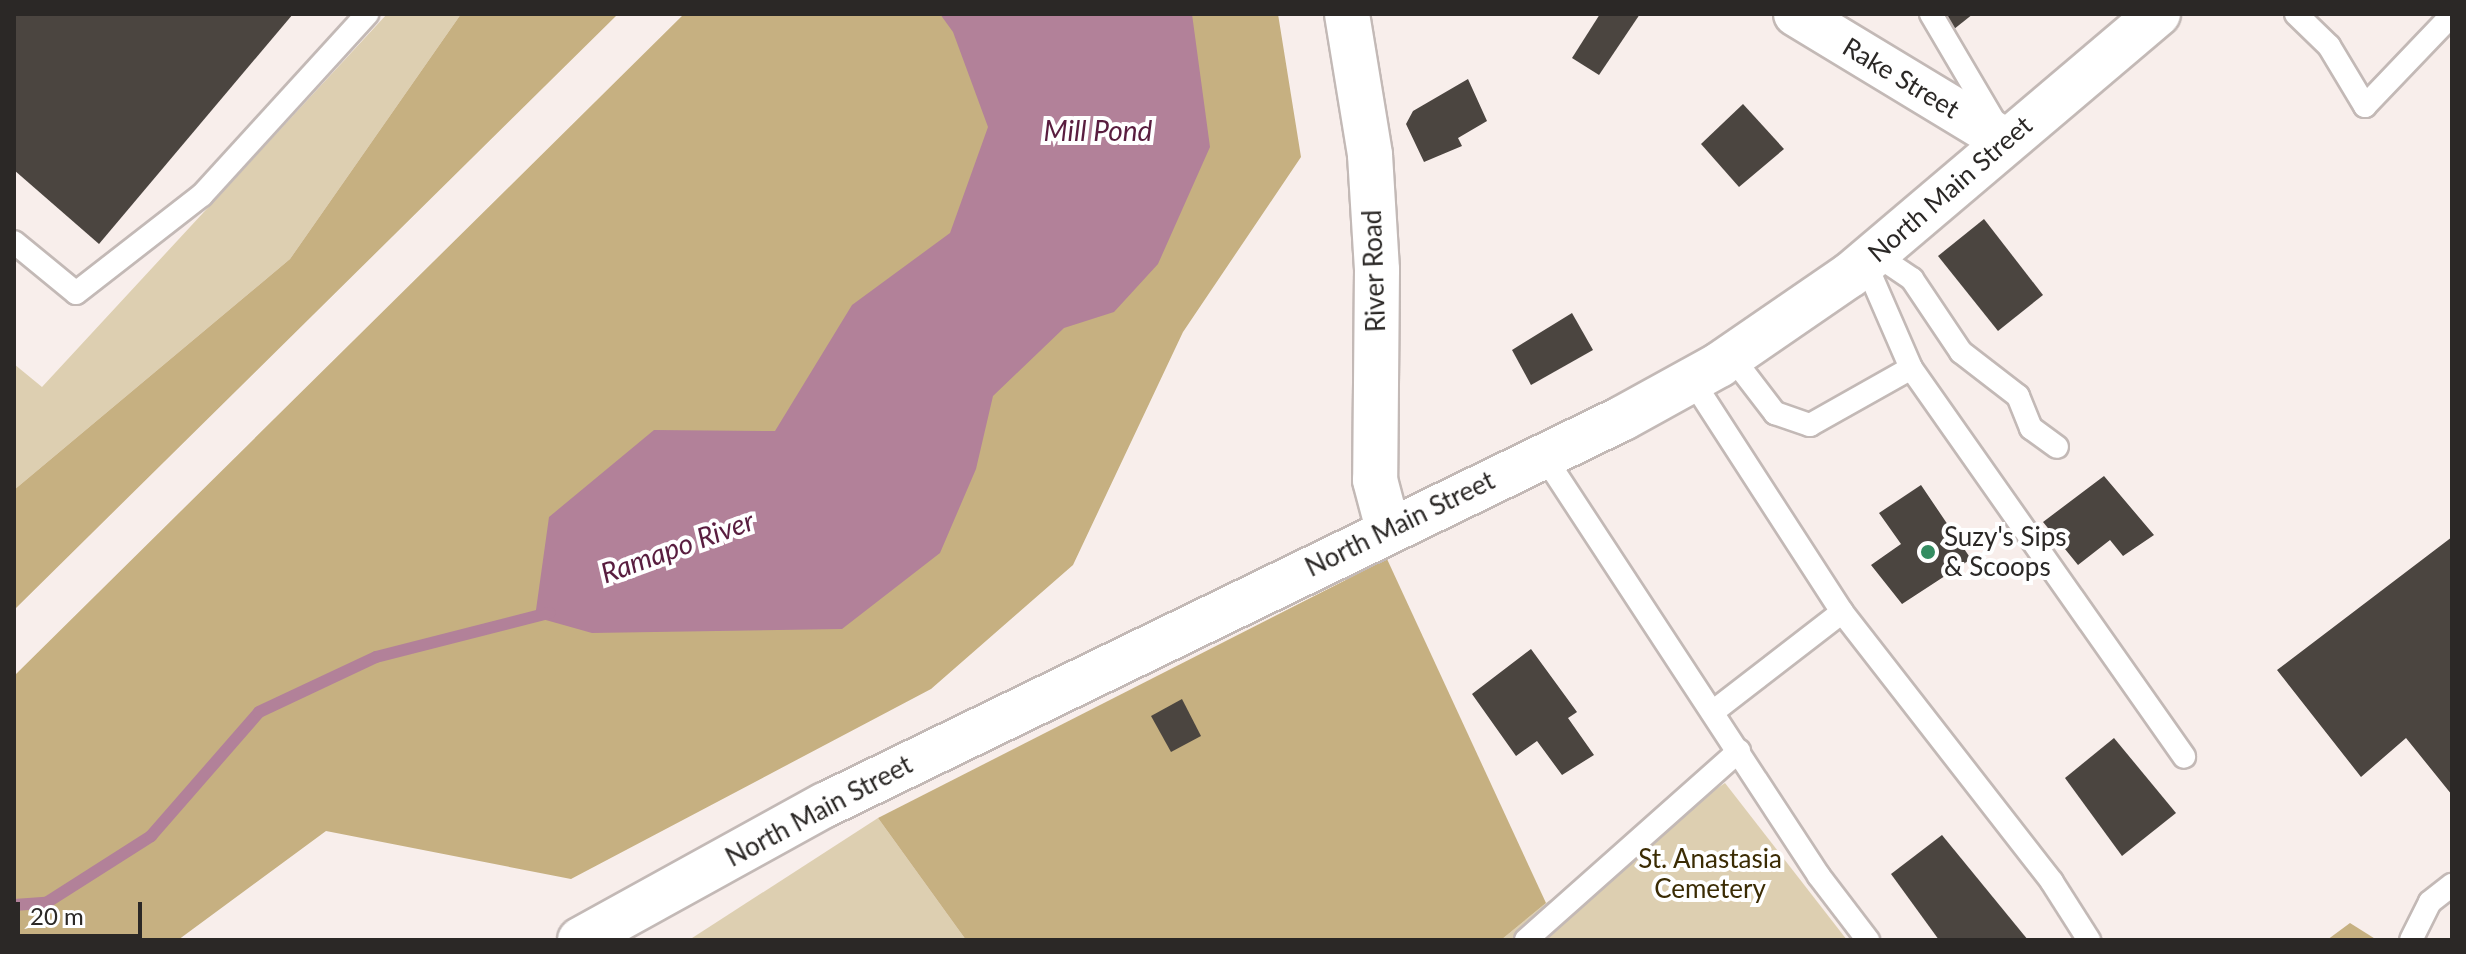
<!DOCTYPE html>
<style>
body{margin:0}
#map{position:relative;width:2466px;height:954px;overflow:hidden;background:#f8eeeb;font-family:Lato,sans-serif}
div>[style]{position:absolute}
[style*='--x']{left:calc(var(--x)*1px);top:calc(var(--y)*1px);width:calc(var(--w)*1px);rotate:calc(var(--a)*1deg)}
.green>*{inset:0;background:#ddcfb1}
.forest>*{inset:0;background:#c6b081}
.water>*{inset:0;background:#b28199}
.stream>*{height:12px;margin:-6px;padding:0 6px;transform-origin:6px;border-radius:6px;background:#b28199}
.building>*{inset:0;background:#4b4540}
.roads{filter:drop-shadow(2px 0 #c3b9b6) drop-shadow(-2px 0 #c3b9b6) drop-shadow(0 2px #c3b9b6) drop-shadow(0 -2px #c3b9b6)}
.service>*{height:22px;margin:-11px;padding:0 11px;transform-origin:11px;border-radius:11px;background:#fff}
.minor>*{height:44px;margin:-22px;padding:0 22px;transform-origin:22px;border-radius:22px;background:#fff}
.tertiary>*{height:44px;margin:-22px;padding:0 22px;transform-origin:22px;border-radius:22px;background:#fff}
.dots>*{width:22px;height:22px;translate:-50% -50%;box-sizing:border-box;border:4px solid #fff;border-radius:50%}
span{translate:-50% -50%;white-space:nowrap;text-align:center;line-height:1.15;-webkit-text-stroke:8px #fff;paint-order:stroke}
.street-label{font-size:26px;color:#2b2826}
.poi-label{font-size:26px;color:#2b2826}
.left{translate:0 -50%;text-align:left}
.park-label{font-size:26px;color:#3b2c04}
.water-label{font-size:28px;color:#591d3f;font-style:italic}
.frame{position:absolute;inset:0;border:16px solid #2b2826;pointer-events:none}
.scale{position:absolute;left:16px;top:902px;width:126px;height:36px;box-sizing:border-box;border:4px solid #2b2826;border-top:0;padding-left:10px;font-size:24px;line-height:28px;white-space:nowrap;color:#2b2826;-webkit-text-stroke:6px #fff;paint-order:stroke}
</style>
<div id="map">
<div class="green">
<div style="clip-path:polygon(387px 14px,461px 14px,290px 259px,14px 490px,14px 364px,42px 387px)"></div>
<div style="clip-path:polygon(1725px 783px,1847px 940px,1501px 940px,1546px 903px)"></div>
<div style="clip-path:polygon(878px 818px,966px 940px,689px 940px)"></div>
</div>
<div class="forest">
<div style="clip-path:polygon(461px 14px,618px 14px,14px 610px,14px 490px,290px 259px)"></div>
<div style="clip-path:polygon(684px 14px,1278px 14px,1301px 157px,1183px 332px,1073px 565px,931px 689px,571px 879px,326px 831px,178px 940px,14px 940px,14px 676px)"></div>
<div style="clip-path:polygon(1387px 559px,1546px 903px,1501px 940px,966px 940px,878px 818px)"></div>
<div style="clip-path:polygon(2350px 923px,2377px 940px,2327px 940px)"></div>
</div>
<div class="water">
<div style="clip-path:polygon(940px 14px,1192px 14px,1210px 147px,1158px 264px,1114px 312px,1064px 328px,993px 396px,976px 469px,940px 553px,842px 629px,592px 633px,535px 617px,549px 517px,654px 430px,775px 431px,852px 305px,950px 233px,988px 127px,953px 32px)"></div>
</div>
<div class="stream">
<div style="--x:14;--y:905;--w:32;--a:-4"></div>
<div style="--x:46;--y:903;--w:125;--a:-32.5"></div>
<div style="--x:151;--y:836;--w:164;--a:-48.9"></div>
<div style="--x:259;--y:712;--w:129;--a:-25.2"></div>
<div style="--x:376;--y:657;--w:179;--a:-14.3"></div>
</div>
<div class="building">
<div style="clip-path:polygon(14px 14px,293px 14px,99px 244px,14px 170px)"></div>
<div style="clip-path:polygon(1600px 14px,1640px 14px,1599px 75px,1572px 58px)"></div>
<div style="clip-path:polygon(1926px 14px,1973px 14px,1944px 37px)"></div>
<div style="clip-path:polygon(1468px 79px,1487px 121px,1458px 138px,1462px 146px,1424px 162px,1406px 124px,1413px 111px)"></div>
<div style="clip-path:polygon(1743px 104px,1784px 149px,1739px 187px,1701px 144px)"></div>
<div style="clip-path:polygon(1984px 219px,2043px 295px,1998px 331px,1938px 256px)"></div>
<div style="clip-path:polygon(1572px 313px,1593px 350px,1531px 385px,1512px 350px)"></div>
<div style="clip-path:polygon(2104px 476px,2154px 535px,2123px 556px,2110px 540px,2078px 565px,2043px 522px)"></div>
<div style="clip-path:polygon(1921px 485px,1971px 559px,1902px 604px,1871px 565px,1901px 544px,1879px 513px)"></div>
<div style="clip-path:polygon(2452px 537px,2452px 795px,2406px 738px,2361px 777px,2277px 670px)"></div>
<div style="clip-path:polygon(1531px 649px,1577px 712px,1568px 718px,1594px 755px,1562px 775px,1537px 741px,1516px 756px,1472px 694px)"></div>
<div style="clip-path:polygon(1182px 699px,1201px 736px,1171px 752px,1151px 716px)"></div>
<div style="clip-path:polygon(2114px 738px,2176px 813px,2122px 856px,2065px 778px)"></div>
<div style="clip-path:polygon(1942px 835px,2028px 940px,1939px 940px,1891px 874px)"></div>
</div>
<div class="roads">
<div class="service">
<div style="--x:1931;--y:14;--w:130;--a:59.5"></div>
<div style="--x:2296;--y:14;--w:46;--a:44.1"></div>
<div style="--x:2329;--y:46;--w:70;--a:59"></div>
<div style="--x:2365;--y:106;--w:126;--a:-46.3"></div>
<div style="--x:14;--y:242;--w:80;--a:39.4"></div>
<div style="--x:76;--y:293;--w:160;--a:-37.9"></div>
<div style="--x:202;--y:195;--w:245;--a:-47.6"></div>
<div style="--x:1875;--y:254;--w:45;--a:34"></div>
<div style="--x:1912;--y:279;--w:88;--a:56.1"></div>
<div style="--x:1961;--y:352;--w:72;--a:37.7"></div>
<div style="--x:2018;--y:396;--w:35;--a:68"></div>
<div style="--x:2031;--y:428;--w:32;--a:36"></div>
<div style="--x:1732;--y:357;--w:71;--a:52.5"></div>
<div style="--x:1775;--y:413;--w:37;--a:19"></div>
<div style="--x:1810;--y:425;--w:116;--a:-29.4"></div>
<div style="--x:1911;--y:368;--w:116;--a:-113.5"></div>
<div style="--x:1911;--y:368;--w:475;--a:54.9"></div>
<div style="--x:1692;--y:380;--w:276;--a:57.1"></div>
<div style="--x:1842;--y:612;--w:342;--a:52.1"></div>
<div style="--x:2052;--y:882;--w:69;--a:57.5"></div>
<div style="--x:1544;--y:456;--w:502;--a:56.78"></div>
<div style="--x:1819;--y:876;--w:81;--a:52.6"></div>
<div style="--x:1714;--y:711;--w:162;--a:-37.7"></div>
<div style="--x:1526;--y:940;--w:285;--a:-41.6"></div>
<div style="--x:2411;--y:940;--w:42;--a:-63.4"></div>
<div style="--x:2430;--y:902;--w:28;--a:-38"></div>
</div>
<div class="minor">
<div style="--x:1796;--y:14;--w:245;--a:31.2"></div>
</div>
<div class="tertiary">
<div style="--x:1347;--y:14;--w:143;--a:80.7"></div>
<div style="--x:1370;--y:155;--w:115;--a:86.5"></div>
<div style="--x:1377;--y:270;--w:210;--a:90.5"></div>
<div style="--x:1375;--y:480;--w:51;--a:75.1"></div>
<div style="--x:580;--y:940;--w:280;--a:-28.9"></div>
<div style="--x:825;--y:805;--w:887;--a:-25.87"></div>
<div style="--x:1623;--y:418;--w:110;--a:-28.9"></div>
<div style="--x:1719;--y:365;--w:159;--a:-34.5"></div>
<div style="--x:1850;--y:275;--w:404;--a:-40.3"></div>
</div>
</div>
<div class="dots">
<div style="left:1928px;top:552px;background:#348d62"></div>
</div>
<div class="street-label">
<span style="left:1901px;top:78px;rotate:31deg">Rake Street</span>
<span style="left:1950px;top:189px;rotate:-41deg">North Main Street</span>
<span style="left:1374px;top:271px;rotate:-92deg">River Road</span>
<span style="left:1400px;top:524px;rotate:-26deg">North Main Street</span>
<span style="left:819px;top:811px;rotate:-28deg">North Main Street</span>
</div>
<div class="poi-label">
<span class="left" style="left:1944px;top:552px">Suzy's Sips<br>&amp; Scoops</span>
</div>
<div class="park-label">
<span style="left:1710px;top:874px">St. Anastasia<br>Cemetery</span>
</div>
<div class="water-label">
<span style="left:1098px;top:130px">Mill Pond</span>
<span style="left:677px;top:546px;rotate:-20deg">Ramapo River</span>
</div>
<div class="frame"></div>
<div class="scale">20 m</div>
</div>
